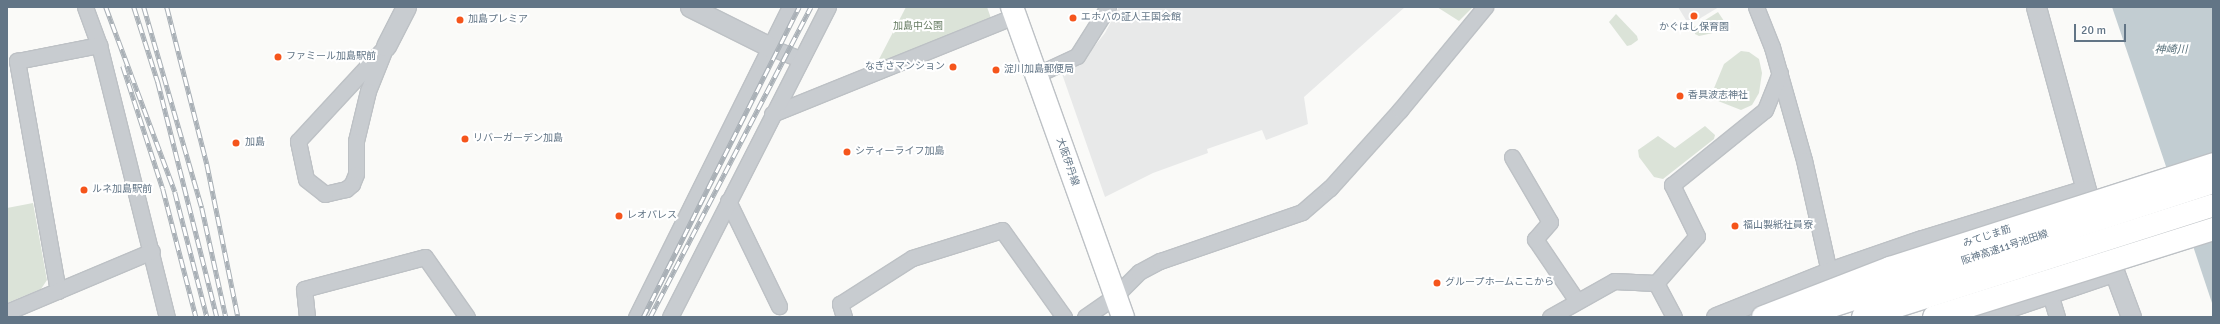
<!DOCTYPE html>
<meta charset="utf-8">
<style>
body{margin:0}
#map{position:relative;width:2220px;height:324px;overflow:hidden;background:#fafaf8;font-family:Signika,"Noto Sans JP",sans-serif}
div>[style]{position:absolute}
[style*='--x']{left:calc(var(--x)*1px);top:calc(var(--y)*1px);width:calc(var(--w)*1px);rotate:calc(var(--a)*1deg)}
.built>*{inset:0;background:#e8e9e9}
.green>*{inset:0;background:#dbe3d8}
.water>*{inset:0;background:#c2cdd2}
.roads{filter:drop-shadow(1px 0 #bdc1c5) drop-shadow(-1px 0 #bdc1c5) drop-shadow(0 1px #bdc1c5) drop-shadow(0 -1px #bdc1c5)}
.minor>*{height:15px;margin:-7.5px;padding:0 7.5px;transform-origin:7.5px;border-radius:7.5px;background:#c8ccd0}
.tertiary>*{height:19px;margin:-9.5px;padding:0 9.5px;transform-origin:9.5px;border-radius:9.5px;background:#c8ccd0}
.primary>*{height:22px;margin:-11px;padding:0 11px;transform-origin:11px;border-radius:11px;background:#fff}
.rail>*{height:4.5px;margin-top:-2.25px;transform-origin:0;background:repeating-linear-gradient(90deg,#fff 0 9px,#a9b0b6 0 18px);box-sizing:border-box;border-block:1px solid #a9b0b6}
.bridges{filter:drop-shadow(1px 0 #bdc1c5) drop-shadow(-1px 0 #bdc1c5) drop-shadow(0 1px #bdc1c5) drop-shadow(0 -1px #bdc1c5)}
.primary-bridge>*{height:22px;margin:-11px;padding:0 11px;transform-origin:11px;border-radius:11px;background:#fff}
.motorway-bridge>*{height:22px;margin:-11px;padding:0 11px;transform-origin:11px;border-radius:11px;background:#fff}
.dots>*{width:11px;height:11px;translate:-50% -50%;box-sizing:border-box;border:2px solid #fff;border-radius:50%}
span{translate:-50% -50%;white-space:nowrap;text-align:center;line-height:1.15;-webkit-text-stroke:4px #fff;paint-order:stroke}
.poi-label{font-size:10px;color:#627586}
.left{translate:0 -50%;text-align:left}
.right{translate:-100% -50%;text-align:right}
.park-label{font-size:10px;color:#667c62}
.street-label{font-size:10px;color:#627586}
.water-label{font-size:11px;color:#5d757f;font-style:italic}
.frame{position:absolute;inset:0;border:8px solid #627586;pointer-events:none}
.scale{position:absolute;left:2074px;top:24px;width:52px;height:18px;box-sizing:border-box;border:2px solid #627586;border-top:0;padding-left:5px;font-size:12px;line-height:14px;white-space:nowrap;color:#627586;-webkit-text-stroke:3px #fff;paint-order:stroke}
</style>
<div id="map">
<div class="built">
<div style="clip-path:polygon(1119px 7px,1405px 7px,1304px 97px,1308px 124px,1266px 140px,1262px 130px,1207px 149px,1208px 153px,1153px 173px,1105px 197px,1061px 71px,1082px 62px,1105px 33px)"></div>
<div style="clip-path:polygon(1678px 7px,1719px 7px,1689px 25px)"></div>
</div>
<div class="green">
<div style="clip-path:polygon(906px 7px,987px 7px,992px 21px,875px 67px)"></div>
<div style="clip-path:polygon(1437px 7px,1473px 7px,1459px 21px)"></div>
<div style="clip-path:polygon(1718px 12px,1728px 27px,1727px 30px,1699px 36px,1695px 34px,1694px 27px)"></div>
<div style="clip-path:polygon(1616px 14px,1637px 36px,1638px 40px,1631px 45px,1627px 46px,1609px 22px)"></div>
<div style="clip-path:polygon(1741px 51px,1749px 52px,1759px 59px,1762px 73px,1759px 93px,1752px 105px,1741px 110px,1718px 101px,1712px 93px,1724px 64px)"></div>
<div style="clip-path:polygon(1705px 126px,1715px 135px,1714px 139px,1663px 179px,1654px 177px,1639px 157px,1638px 150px,1658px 136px,1675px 148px)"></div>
<div style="clip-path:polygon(33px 203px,47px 280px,41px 289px,7px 303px,7px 208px)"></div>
</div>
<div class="water">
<div style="clip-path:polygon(2112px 7px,2213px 7px,2213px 306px,2194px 249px)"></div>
</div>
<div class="roads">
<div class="minor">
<div style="--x:85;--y:7;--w:40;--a:69.8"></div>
<div style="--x:99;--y:45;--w:280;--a:76"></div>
<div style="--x:1756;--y:7;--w:43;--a:68.2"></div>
<div style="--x:1772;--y:47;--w:117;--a:74.2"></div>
<div style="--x:1804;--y:160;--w:115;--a:77.4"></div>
<div style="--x:386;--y:46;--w:48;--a:111.8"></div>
<div style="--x:368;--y:91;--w:51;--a:103.5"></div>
<div style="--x:356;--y:141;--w:33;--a:90"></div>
<div style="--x:356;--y:174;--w:11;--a:112"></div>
<div style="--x:352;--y:184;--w:8;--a:140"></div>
<div style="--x:346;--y:189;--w:22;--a:167"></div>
<div style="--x:325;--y:194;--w:24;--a:-142"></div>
<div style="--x:306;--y:179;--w:39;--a:-102"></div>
<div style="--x:298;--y:141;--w:129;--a:-47.2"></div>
<div style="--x:770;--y:47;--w:32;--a:22"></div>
<div style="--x:1036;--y:75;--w:45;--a:-24.9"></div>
<div style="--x:1077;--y:56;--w:58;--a:-57.7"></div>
<div style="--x:772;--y:114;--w:262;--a:-22"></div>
<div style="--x:1512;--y:157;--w:75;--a:59.7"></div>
<div style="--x:1550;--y:222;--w:23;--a:131"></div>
<div style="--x:1535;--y:239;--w:75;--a:55.9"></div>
<div style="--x:728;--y:201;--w:117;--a:64.1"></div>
<div style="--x:1656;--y:283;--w:38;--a:62"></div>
<div style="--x:58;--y:291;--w:234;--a:-100.1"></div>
<div style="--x:17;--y:61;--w:84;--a:-11"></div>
<div style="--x:2050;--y:294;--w:24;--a:73"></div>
<div style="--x:7;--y:312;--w:157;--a:-22.8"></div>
<div style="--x:307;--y:317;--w:28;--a:-96"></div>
<div style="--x:304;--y:289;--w:125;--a:-14.8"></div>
<div style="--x:425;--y:257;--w:73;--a:55"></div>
<div style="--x:636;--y:317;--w:346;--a:-63.6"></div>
<div style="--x:670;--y:317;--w:348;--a:-63"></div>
<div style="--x:844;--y:317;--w:14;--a:-107"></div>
<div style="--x:840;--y:304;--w:85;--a:-32.6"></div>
<div style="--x:912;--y:258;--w:94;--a:-17.3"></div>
<div style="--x:1002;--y:230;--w:107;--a:54.5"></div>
<div style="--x:1085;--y:317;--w:37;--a:-35"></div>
<div style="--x:1115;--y:296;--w:34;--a:-45"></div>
<div style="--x:1139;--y:272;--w:24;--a:-28"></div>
<div style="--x:1160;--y:261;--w:150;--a:-19"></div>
<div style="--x:1302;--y:212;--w:37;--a:-41"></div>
<div style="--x:1330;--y:188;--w:105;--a:-48.1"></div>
<div style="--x:1400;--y:110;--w:134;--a:-50.5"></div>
<div style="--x:1550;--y:317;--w:73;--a:-29.4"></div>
<div style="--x:1614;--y:281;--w:42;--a:2.7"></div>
<div style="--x:1656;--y:283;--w:62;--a:-48.9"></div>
<div style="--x:1697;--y:236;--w:57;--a:-116.1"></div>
<div style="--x:1672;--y:185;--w:119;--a:-38.9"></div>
<div style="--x:1765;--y:110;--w:40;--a:-68"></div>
</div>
<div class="tertiary">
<div style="--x:690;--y:7;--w:89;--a:26.6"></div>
<div style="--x:2036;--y:7;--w:201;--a:74.7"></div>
<div style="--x:386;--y:46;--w:44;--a:-62.9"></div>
<div style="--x:2105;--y:247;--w:75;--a:69.6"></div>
<div style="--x:1716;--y:317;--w:122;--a:-21.7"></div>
<div style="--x:1829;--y:272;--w:98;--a:-19"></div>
<div style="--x:1922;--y:240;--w:170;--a:-17.1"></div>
<div style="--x:1980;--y:317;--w:140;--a:-18.7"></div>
</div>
<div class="primary">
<div style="--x:1012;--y:7;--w:329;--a:70.3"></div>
</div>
</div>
<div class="rail">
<div style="--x:106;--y:7;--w:197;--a:69.5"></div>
<div style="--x:175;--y:192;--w:129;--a:75.6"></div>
<div style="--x:134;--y:7;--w:79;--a:72.3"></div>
<div style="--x:158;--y:82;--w:242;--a:75.9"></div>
<div style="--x:144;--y:7;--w:209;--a:73.9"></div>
<div style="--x:202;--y:208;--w:112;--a:77.6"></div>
<div style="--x:167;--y:7;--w:162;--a:75.7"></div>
<div style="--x:207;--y:164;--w:156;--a:78.5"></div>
<div style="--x:123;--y:66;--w:129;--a:72"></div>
<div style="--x:163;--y:189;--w:132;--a:75.5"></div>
<div style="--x:643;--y:317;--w:347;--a:-63.3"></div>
<div style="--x:650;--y:317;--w:349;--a:-62.6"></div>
</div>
<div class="bridges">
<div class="primary-bridge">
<div style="--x:1763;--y:317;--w:136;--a:-21.1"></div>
<div style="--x:1890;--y:268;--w:339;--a:-17.8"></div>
<div style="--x:1934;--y:317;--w:293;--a:-17.5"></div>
</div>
<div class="motorway-bridge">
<div style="--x:1798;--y:317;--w:436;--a:-18"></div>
<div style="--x:1863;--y:317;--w:367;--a:-17.7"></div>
</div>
</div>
<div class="dots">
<div style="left:1694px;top:16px;background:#f5551c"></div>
<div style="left:1073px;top:18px;background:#f5551c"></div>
<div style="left:460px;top:20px;background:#f5551c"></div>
<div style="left:278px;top:57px;background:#f5551c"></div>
<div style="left:953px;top:67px;background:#f5551c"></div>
<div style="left:996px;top:70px;background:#f5551c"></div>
<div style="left:1680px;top:96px;background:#f5551c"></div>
<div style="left:465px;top:139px;background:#f5551c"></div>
<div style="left:236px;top:143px;background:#f5551c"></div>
<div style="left:847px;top:152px;background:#f5551c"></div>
<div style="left:84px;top:190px;background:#f5551c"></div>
<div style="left:619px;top:216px;background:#f5551c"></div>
<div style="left:1735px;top:226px;background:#f5551c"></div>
<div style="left:1437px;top:283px;background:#f5551c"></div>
</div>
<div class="poi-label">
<span class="left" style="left:1081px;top:18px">エホバの証人王国会館</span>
<span class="left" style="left:468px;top:20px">加島プレミア</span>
<span style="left:1694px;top:28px">かぐはし保育園</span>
<span class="left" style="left:286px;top:57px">ファミール加島駅前</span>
<span class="right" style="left:945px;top:67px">なぎさマンション</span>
<span class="left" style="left:1004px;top:70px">淀川加島郵便局</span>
<span class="left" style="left:1688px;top:96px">香具波志神社</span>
<span class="left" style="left:473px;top:139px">リバーガーデン加島</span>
<span class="left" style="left:245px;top:143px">加島</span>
<span class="left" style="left:855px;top:152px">シティーライフ加島</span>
<span class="left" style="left:92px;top:190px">ルネ加島駅前</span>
<span class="left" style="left:627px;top:216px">レオパレス</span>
<span class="left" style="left:1743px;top:226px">福山製紙社員寮</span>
<span class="left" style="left:1445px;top:283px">グループホームここから</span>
</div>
<div class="park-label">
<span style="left:918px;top:27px">加島中公園</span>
</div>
<div class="street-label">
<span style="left:1067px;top:162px;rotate:71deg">大阪伊丹線</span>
<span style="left:1987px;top:237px;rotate:-18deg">みてじま筋</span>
<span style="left:2005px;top:248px;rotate:-18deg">阪神高速11号池田線</span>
</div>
<div class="water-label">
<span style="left:2171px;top:50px">神崎川</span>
</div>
<div class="frame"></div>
<div class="scale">20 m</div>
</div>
